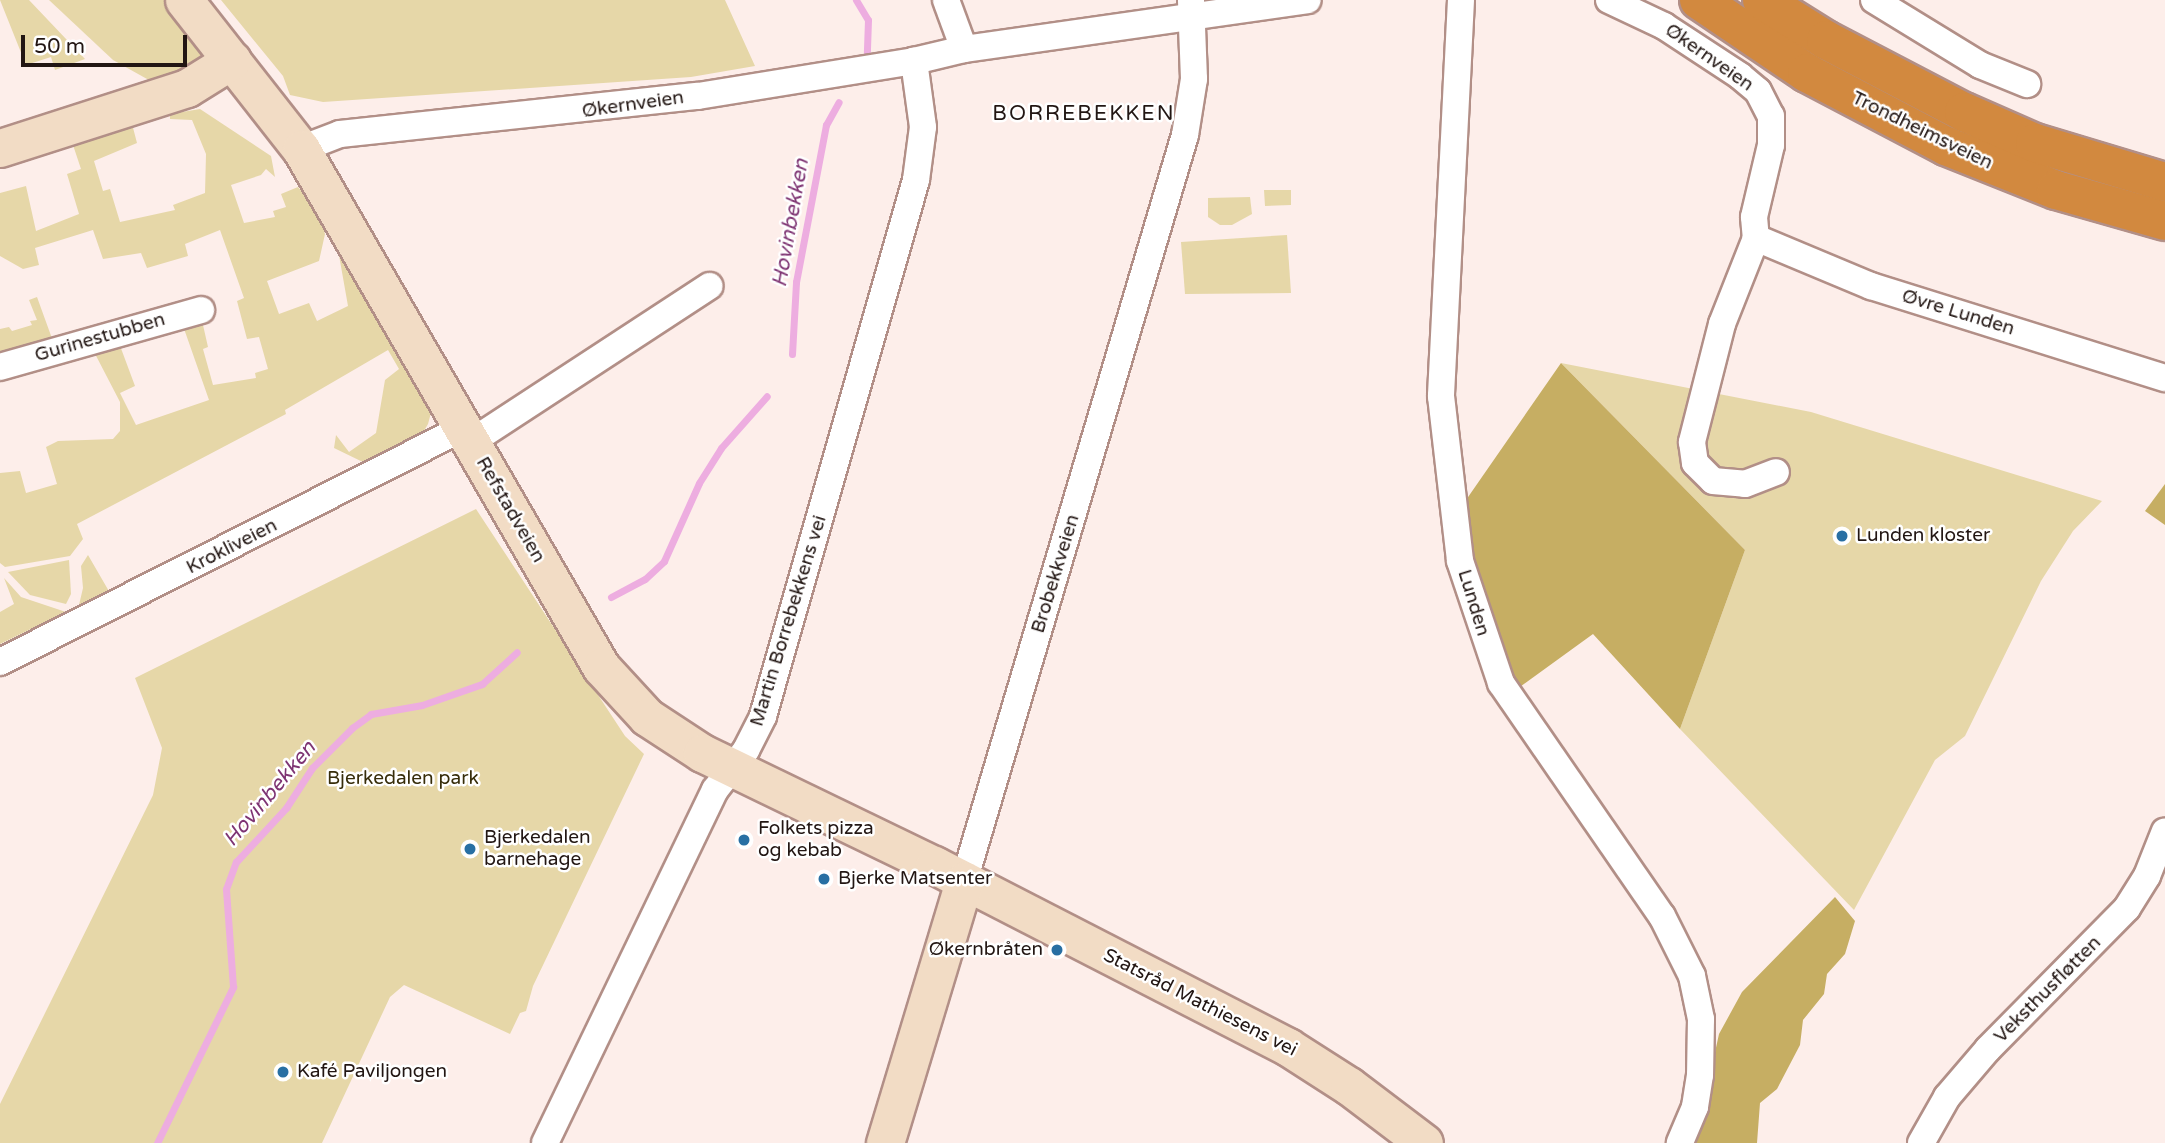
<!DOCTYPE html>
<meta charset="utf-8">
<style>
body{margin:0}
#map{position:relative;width:2165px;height:1143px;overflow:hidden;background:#fdeeea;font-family:"Varela Round",sans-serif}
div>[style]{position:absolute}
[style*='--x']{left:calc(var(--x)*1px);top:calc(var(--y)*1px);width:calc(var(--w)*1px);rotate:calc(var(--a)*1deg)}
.green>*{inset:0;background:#e6d7a8}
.forest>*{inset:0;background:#c6ae63}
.stream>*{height:7px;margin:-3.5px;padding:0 3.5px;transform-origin:3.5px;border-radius:3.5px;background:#edade0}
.roads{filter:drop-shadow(2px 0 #b28f87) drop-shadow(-2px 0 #b28f87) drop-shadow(0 2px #b28f87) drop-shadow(0 -2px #b28f87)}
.street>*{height:26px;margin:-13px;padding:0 13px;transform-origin:13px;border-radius:13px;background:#fff}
.secondary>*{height:37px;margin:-18.5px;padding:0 18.5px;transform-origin:18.5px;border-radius:18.5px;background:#f2dcc5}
.highway>*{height:38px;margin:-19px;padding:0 19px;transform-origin:19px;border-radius:19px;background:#d2893f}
.dots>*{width:19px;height:19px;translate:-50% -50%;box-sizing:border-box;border:4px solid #fff;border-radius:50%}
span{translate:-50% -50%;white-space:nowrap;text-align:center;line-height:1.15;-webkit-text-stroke:5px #fff;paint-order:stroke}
.street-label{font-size:19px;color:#221613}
.poi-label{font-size:19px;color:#221613}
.left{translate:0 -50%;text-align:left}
.right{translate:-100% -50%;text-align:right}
.park-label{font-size:19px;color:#372d0a}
.neighbourhood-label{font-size:21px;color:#221613;letter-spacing:2px}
.water-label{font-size:21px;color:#7e3473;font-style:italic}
.scale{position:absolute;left:21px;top:35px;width:166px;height:32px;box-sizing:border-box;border:4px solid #221613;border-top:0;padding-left:9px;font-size:21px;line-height:24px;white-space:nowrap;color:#221613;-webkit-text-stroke:5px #fff;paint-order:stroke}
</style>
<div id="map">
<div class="green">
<div style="clip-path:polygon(0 0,29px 0,85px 59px,55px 70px,51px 57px,26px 65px)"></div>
<div style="clip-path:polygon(49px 0,169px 0,212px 55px,156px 84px,113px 60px)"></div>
<div style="clip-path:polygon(221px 0,725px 0,755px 66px,691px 77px,323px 102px,290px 95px,283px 76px)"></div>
<div style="clip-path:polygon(200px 109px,271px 156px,275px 177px,266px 169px,261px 175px,231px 185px,244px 223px,275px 217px,273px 211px,286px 207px,281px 194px,298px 187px,318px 211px,325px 234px,319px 261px,267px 281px,279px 314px,309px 303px,317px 321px,348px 306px,334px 227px,432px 409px,428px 424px,421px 436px,369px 465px,334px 448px,336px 435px,349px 452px,376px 433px,385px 380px,399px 369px,388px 350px,285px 410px,286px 414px,77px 524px,83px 539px,70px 556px,5px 567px,0 563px,0 473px,20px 471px,26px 493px,57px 484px,46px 447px,58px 441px,113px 439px,120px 431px,120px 402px,92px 348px,119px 343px,135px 386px,120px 393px,136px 425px,209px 400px,182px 323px,196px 320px,203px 325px,208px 347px,203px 349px,213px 385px,256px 378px,255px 373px,268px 369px,259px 337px,247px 339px,237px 301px,244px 298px,220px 230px,185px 244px,188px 256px,147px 268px,141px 253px,103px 259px,93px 230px,35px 248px,39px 265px,23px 269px,0 256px,0 193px,26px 186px,36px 231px,79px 214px,67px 174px,81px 169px,73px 145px,14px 161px,131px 120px,137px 143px,94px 161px,103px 191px,110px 189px,120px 222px,175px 210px,173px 205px,205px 193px,206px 154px,192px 120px,170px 119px,170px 114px)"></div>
<div style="clip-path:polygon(1264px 190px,1291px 190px,1291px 205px,1265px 206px)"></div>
<div style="clip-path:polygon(1250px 197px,1252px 214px,1232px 225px,1220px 225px,1208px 217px,1208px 198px)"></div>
<div style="clip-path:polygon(1287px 235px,1291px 293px,1185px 294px,1181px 242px)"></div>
<div style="clip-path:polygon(37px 297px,54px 344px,0 358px,0 329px,9px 327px,12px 331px,32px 325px,30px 321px,37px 320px,29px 300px)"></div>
<div style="clip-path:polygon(1561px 363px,1811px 412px,2102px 501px,2073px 531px,2041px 581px,1965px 736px,1935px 760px,1854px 910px,1680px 729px,1745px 550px)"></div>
<div style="clip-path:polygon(476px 509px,625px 736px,644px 754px,533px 986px,526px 1011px,520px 1013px,510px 1034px,404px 985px,390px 997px,322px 1143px,0 1143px,0 1104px,153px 795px,162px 748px,135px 678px)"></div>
<div style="clip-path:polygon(88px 555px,110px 593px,79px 605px,83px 588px,81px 566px)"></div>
<div style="clip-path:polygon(69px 560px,71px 594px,66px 604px,30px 595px,8px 572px)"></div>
<div style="clip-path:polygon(4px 578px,21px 597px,66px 612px,0 644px,0 612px,14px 604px)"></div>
</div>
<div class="forest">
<div style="clip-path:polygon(1561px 363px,1745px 550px,1680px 729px,1593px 634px,1517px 689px,1475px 586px,1466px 500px)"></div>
<div style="clip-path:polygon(2165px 484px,2165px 525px,2145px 511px)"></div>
<div style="clip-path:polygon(1835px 897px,1855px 921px,1845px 954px,1827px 974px,1824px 994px,1803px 1020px,1800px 1045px,1777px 1089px,1760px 1103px,1757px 1143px,1695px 1143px,1719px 1034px,1742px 992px)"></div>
</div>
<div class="stream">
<div style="--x:856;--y:0;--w:23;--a:59"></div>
<div style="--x:868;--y:20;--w:32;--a:92"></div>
<div style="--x:792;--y:354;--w:72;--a:-86.8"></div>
<div style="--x:796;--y:282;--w:160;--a:-79.2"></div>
<div style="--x:826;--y:125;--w:26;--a:-61"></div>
<div style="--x:611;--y:597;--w:38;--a:-28"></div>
<div style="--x:645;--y:579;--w:26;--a:-43"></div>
<div style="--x:664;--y:561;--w:85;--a:-65.8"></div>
<div style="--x:699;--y:483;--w:41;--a:-57.8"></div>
<div style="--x:721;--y:448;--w:69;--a:-48.5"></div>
<div style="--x:157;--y:1143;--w:174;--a:-64"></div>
<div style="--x:233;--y:987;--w:98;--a:-94.1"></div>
<div style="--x:226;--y:889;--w:29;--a:-70"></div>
<div style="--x:236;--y:862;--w:74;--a:-47.2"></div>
<div style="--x:286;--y:808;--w:48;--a:-57"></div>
<div style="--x:312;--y:768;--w:57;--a:-45"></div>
<div style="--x:352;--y:728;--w:24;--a:-36"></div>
<div style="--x:371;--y:714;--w:52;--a:-10"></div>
<div style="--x:422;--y:705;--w:64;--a:-19.3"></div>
<div style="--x:482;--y:684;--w:47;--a:-42.4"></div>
</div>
<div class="roads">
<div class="street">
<div style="--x:946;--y:0;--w:52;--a:69.8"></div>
<div style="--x:1461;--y:0;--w:397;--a:92.9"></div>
<div style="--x:1441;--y:396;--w:166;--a:83.4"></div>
<div style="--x:1460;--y:561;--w:129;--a:71.4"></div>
<div style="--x:1501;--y:683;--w:283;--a:55.4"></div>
<div style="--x:1662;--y:916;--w:67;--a:63.4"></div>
<div style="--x:1692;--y:976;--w:44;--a:78.2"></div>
<div style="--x:1701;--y:1019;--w:56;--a:91"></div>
<div style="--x:1700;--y:1075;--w:32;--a:99"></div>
<div style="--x:1695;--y:1107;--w:39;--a:113"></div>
<div style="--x:1609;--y:0;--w:61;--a:25.3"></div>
<div style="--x:1664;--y:26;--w:91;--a:33.3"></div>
<div style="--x:1740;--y:76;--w:23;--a:40"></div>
<div style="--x:1758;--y:91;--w:28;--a:63"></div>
<div style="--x:1771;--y:116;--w:29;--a:90"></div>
<div style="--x:1771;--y:145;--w:74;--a:103.3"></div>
<div style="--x:1754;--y:217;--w:21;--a:85"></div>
<div style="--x:1756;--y:238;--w:92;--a:111.6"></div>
<div style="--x:1722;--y:324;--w:122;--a:104.3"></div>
<div style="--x:1692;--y:442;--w:21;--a:82"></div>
<div style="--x:1695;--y:463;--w:25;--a:45"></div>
<div style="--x:1713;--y:481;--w:32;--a:5"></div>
<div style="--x:1745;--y:484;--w:33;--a:-21"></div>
<div style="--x:1874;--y:0;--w:124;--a:31.5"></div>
<div style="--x:1980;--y:65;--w:51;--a:22"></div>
<div style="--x:301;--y:149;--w:42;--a:-21"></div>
<div style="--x:340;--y:134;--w:360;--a:-6.1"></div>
<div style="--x:698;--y:96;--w:219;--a:-9.2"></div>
<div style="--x:914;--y:61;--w:51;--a:-13.5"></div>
<div style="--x:964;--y:49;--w:347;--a:-8.1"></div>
<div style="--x:1756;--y:238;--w:125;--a:22.7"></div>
<div style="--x:1871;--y:286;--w:308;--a:17.4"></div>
<div style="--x:0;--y:367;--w:209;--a:-15.8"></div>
<div style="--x:471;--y:442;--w:285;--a:-33.2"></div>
<div style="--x:0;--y:662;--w:519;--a:-26.81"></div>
<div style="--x:964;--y:881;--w:778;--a:-73.5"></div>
<div style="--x:1185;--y:135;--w:57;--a:-80.9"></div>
<div style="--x:1194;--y:79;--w:79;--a:-92.2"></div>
<div style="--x:545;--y:1143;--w:392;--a:-64.3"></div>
<div style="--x:715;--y:790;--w:51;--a:-52.2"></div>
<div style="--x:746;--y:750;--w:38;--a:-63"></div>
<div style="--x:763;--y:716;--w:557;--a:-74.07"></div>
<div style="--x:916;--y:180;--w:53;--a:-82.5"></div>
<div style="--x:923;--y:127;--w:67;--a:-97.8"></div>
<div style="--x:1921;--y:1143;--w:53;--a:-60.5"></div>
<div style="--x:1947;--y:1097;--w:63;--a:-49.5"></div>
<div style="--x:1988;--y:1049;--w:198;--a:-45.4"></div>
<div style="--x:2127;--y:908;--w:38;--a:-58"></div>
<div style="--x:2147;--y:876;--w:48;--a:-68.2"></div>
</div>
<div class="secondary">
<div style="--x:184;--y:0;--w:189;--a:51.9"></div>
<div style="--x:301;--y:149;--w:599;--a:59.92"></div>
<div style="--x:601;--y:667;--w:68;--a:47.4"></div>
<div style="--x:647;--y:717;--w:66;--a:33.2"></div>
<div style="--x:702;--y:753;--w:258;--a:25.8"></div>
<div style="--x:934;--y:865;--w:398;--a:27.2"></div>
<div style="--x:1288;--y:1047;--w:72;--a:32.6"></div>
<div style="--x:1349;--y:1086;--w:94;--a:37.2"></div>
<div style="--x:0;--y:148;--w:196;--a:-17.8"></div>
<div style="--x:187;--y:88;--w:53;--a:-31.9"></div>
<div style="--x:885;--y:1143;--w:274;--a:-73.2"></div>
</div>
<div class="highway">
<div style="--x:1699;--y:0;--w:130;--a:34.1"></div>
<div style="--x:1807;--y:73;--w:157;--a:27.7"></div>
<div style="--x:1946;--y:146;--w:118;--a:21.8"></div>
<div style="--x:2056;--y:190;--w:113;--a:15.9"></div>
<div style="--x:1762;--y:0;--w:75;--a:32"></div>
<div style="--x:1826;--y:40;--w:156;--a:27.6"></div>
<div style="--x:1964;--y:112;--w:77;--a:23.6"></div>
<div style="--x:2035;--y:143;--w:136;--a:16.7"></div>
</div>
</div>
<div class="dots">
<div style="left:1842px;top:536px;background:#286fa3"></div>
<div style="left:744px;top:840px;background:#286fa3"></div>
<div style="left:470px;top:849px;background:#286fa3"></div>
<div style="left:824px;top:879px;background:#286fa3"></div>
<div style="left:1057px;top:950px;background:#286fa3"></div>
<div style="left:283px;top:1072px;background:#286fa3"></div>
</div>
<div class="street-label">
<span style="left:1709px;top:58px;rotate:35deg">Økernveien</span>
<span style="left:633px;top:105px;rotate:-8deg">Økernveien</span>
<span style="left:1922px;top:131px;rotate:26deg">Trondheimsveien</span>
<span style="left:1958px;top:313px;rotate:17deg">Øvre Lunden</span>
<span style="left:100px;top:338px;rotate:-16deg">Gurinestubben</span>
<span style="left:510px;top:510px;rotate:60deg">Refstadveien</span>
<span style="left:232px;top:547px;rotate:-27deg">Krokliveien</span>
<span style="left:1056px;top:574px;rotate:-73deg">Brobekkveien</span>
<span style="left:1473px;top:603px;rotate:73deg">Lunden</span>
<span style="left:789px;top:621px;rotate:-73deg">Martin Borrebekkens vei</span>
<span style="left:2048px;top:990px;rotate:-45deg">Veksthusfløtten</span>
<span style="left:1200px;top:1003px;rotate:27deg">Statsråd Mathiesens vei</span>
</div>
<div class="poi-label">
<span class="left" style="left:1856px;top:536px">Lunden kloster</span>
<span class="left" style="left:758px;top:840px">Folkets pizza<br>og kebab</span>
<span class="left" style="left:484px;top:849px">Bjerkedalen<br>barnehage</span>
<span class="left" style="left:838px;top:879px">Bjerke Matsenter</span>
<span class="right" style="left:1043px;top:950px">Økernbråten</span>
<span class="left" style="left:297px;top:1072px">Kafé Paviljongen</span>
</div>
<div class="park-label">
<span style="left:403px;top:779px">Bjerkedalen park</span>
</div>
<div class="neighbourhood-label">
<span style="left:1084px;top:114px">BORREBEKKEN</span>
</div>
<div class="water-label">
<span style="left:791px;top:223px;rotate:-80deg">Hovinbekken</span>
<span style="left:270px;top:794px;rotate:-50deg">Hovinbekken</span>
</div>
<div class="scale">50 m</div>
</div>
